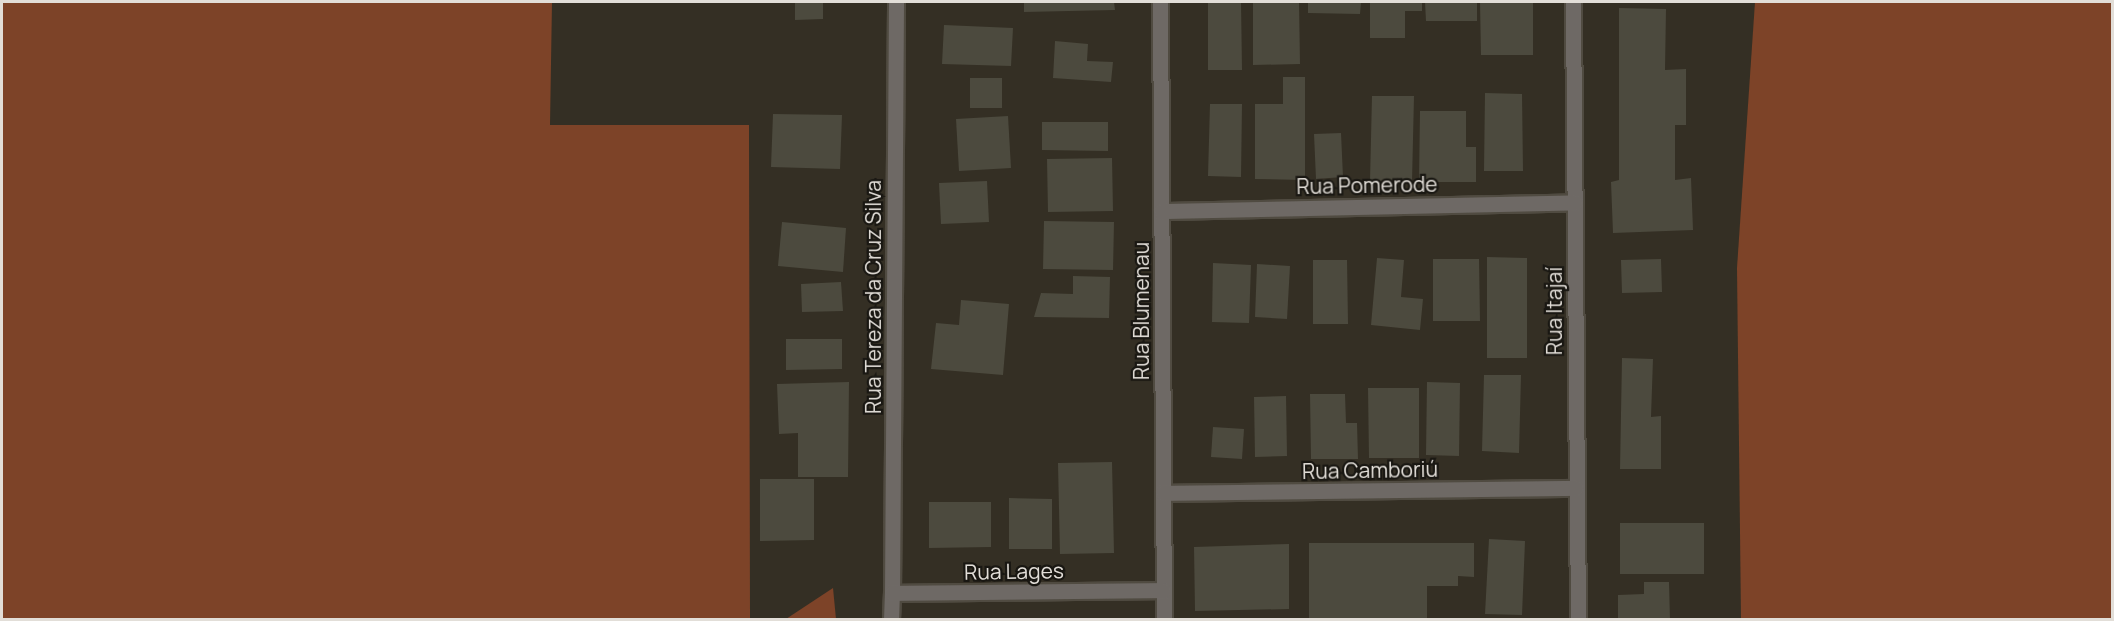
<!DOCTYPE html>
<meta charset="utf-8">
<style>
body{margin:0}
#map{position:relative;width:2114px;height:621px;overflow:hidden;background:#342f24;font-family:Manrope,sans-serif}
div>[style]{position:absolute}
[style*='--x']{left:calc(var(--x)*1px);top:calc(var(--y)*1px);width:calc(var(--w)*1px);rotate:calc(var(--a)*1deg)}
.green>*{inset:0;background:#7d4328}
.building>*{inset:0;background:#4c4a3e}
.roads{filter:drop-shadow(2px 0 #504b41) drop-shadow(-2px 0 #504b41) drop-shadow(0 2px #504b41) drop-shadow(0 -2px #504b41)}
.street>*{height:15px;margin:-7.5px;padding:0 7.5px;transform-origin:7.5px;border-radius:7.5px;background:#6e6965}
span{translate:-50% -50%;white-space:nowrap;text-align:center;line-height:1.15;-webkit-text-stroke:4.5px #191712;paint-order:stroke}
.street-label{font-size:21px;color:#e2ded8}
.frame{position:absolute;inset:0;border:3px solid #e2ded8;pointer-events:none}
</style>
<div id="map">
<div class="green">
<div style="clip-path:polygon(2px 2px,552px 2px,550px 125px,749px 125px,750px 619px,2px 619px)"></div>
<div style="clip-path:polygon(1755px 2px,2112px 2px,2112px 619px,1741px 619px,1737px 268px)"></div>
<div style="clip-path:polygon(833px 588px,836px 619px,786px 619px)"></div>
</div>
<div class="building">
<div style="clip-path:polygon(795px 2px,823px 2px,823px 19px,795px 20px)"></div>
<div style="clip-path:polygon(1024px 2px,1114px 2px,1115px 10px,1024px 12px)"></div>
<div style="clip-path:polygon(1208px 2px,1241px 2px,1242px 70px,1208px 70px)"></div>
<div style="clip-path:polygon(1253px 2px,1299px 2px,1300px 64px,1253px 65px)"></div>
<div style="clip-path:polygon(1308px 2px,1361px 2px,1360px 14px,1308px 13px)"></div>
<div style="clip-path:polygon(1370px 2px,1422px 2px,1422px 11px,1405px 11px,1405px 38px,1370px 38px)"></div>
<div style="clip-path:polygon(1425px 2px,1477px 2px,1477px 21px,1426px 21px)"></div>
<div style="clip-path:polygon(1480px 2px,1533px 2px,1533px 55px,1481px 55px)"></div>
<div style="clip-path:polygon(1619px 8px,1666px 9px,1665px 70px,1686px 69px,1686px 125px,1675px 125px,1675px 180px,1691px 178px,1693px 230px,1613px 233px,1611px 182px,1619px 180px)"></div>
<div style="clip-path:polygon(944px 25px,1013px 28px,1011px 66px,942px 64px)"></div>
<div style="clip-path:polygon(1055px 41px,1088px 44px,1087px 61px,1113px 62px,1111px 82px,1053px 78px)"></div>
<div style="clip-path:polygon(1283px 77px,1305px 77px,1305px 180px,1255px 179px,1255px 104px,1283px 104px)"></div>
<div style="clip-path:polygon(970px 78px,1002px 78px,1002px 108px,970px 108px)"></div>
<div style="clip-path:polygon(1485px 93px,1522px 94px,1523px 171px,1484px 171px)"></div>
<div style="clip-path:polygon(1372px 96px,1414px 96px,1412px 182px,1370px 181px)"></div>
<div style="clip-path:polygon(1210px 104px,1242px 104px,1241px 177px,1208px 176px)"></div>
<div style="clip-path:polygon(1420px 111px,1466px 111px,1466px 147px,1476px 147px,1476px 182px,1419px 182px)"></div>
<div style="clip-path:polygon(773px 114px,842px 115px,840px 169px,771px 167px)"></div>
<div style="clip-path:polygon(1008px 116px,1011px 168px,959px 171px,956px 119px)"></div>
<div style="clip-path:polygon(1042px 122px,1108px 122px,1108px 151px,1042px 150px)"></div>
<div style="clip-path:polygon(1341px 133px,1343px 177px,1316px 179px,1314px 134px)"></div>
<div style="clip-path:polygon(1112px 158px,1113px 211px,1048px 212px,1047px 159px)"></div>
<div style="clip-path:polygon(987px 181px,989px 222px,941px 224px,939px 183px)"></div>
<div style="clip-path:polygon(1044px 221px,1114px 222px,1113px 270px,1043px 269px)"></div>
<div style="clip-path:polygon(782px 222px,846px 228px,843px 272px,778px 266px)"></div>
<div style="clip-path:polygon(1487px 257px,1527px 258px,1527px 358px,1487px 358px)"></div>
<div style="clip-path:polygon(1377px 258px,1404px 260px,1401px 297px,1423px 299px,1420px 330px,1371px 325px)"></div>
<div style="clip-path:polygon(1433px 259px,1479px 259px,1480px 321px,1433px 321px)"></div>
<div style="clip-path:polygon(1661px 259px,1662px 292px,1622px 293px,1621px 260px)"></div>
<div style="clip-path:polygon(1313px 260px,1347px 260px,1348px 324px,1313px 324px)"></div>
<div style="clip-path:polygon(1213px 263px,1251px 265px,1249px 323px,1212px 322px)"></div>
<div style="clip-path:polygon(1257px 264px,1290px 266px,1287px 319px,1255px 317px)"></div>
<div style="clip-path:polygon(1073px 276px,1110px 277px,1109px 318px,1034px 317px,1041px 293px,1073px 294px)"></div>
<div style="clip-path:polygon(841px 282px,843px 311px,802px 312px,801px 284px)"></div>
<div style="clip-path:polygon(961px 300px,1009px 304px,1003px 375px,931px 369px,936px 323px,959px 325px)"></div>
<div style="clip-path:polygon(786px 339px,842px 339px,842px 369px,786px 370px)"></div>
<div style="clip-path:polygon(1622px 358px,1653px 359px,1651px 417px,1661px 416px,1661px 469px,1620px 469px)"></div>
<div style="clip-path:polygon(1484px 375px,1521px 375px,1519px 453px,1482px 451px)"></div>
<div style="clip-path:polygon(849px 382px,848px 477px,798px 477px,798px 433px,779px 434px,777px 384px)"></div>
<div style="clip-path:polygon(1427px 382px,1460px 383px,1459px 456px,1426px 455px)"></div>
<div style="clip-path:polygon(1368px 388px,1419px 388px,1419px 458px,1369px 458px)"></div>
<div style="clip-path:polygon(1310px 394px,1345px 394px,1346px 423px,1357px 423px,1358px 459px,1311px 459px)"></div>
<div style="clip-path:polygon(1286px 396px,1287px 456px,1255px 457px,1254px 397px)"></div>
<div style="clip-path:polygon(1213px 427px,1244px 429px,1242px 459px,1211px 457px)"></div>
<div style="clip-path:polygon(1112px 462px,1114px 553px,1060px 554px,1058px 463px)"></div>
<div style="clip-path:polygon(760px 479px,814px 479px,814px 540px,760px 541px)"></div>
<div style="clip-path:polygon(1009px 498px,1052px 499px,1052px 549px,1009px 549px)"></div>
<div style="clip-path:polygon(929px 502px,991px 502px,991px 547px,929px 548px)"></div>
<div style="clip-path:polygon(1620px 523px,1704px 523px,1704px 574px,1620px 574px)"></div>
<div style="clip-path:polygon(1489px 539px,1525px 541px,1522px 615px,1485px 614px)"></div>
<div style="clip-path:polygon(1309px 543px,1474px 543px,1474px 577px,1458px 576px,1458px 586px,1427px 586px,1427px 620px,1309px 620px)"></div>
<div style="clip-path:polygon(1289px 544px,1289px 609px,1195px 611px,1194px 547px)"></div>
<div style="clip-path:polygon(1644px 582px,1669px 582px,1670px 620px,1618px 620px,1618px 595px,1644px 594px)"></div>
</div>
<div class="roads">
<div class="street">
<div style="--x:1160;--y:2;--w:618;--a:89.63"></div>
<div style="--x:1573;--y:2;--w:618;--a:89.54"></div>
<div style="--x:1161;--y:211;--w:414;--a:-1.2"></div>
<div style="--x:1163;--y:493;--w:413;--a:-0.7"></div>
<div style="--x:892;--y:593;--w:591;--a:-89.61"></div>
<div style="--x:891;--y:620;--w:27;--a:-88"></div>
<div style="--x:892;--y:593;--w:271;--a:-0.6"></div>
</div>
</div>
<div class="street-label">
<span style="left:1367px;top:185px;rotate:-1deg">Rua Pomerode</span>
<span style="left:873px;top:297px;rotate:-90deg">Rua Tereza da Cruz Silva</span>
<span style="left:1141px;top:311px;rotate:-90deg">Rua Blumenau</span>
<span style="left:1554px;top:311px;rotate:-90deg">Rua Itajaí</span>
<span style="left:1370px;top:470px;rotate:-1deg">Rua Camboriú</span>
<span style="left:1014px;top:571px;rotate:-1deg">Rua Lages</span>
</div>
<div class="frame"></div>
</div>
